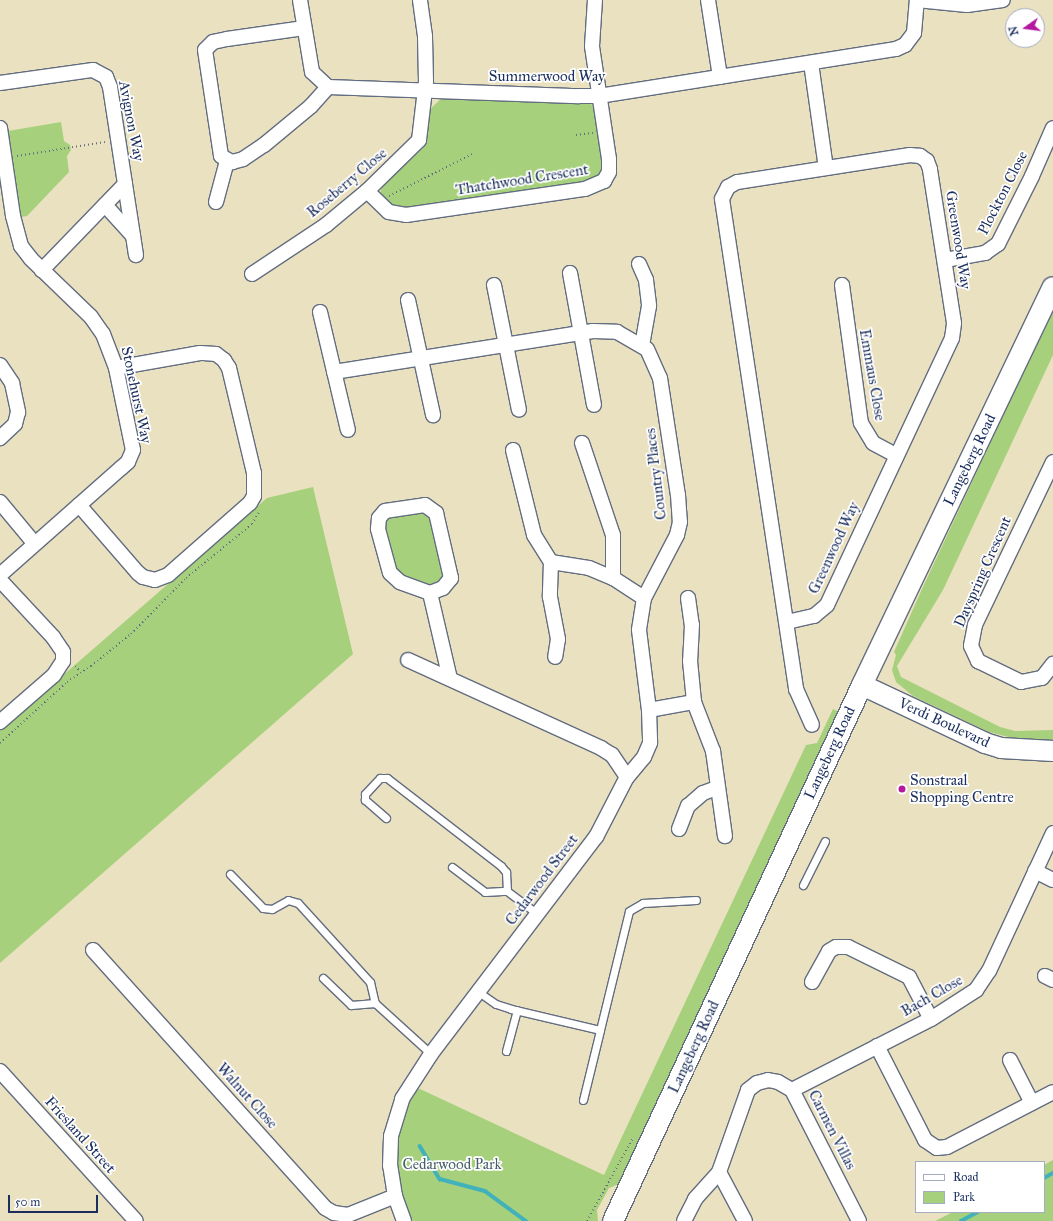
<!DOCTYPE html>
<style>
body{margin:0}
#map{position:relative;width:1053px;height:1221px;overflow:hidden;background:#eae1c0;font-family:"IM FELL Great Primer",serif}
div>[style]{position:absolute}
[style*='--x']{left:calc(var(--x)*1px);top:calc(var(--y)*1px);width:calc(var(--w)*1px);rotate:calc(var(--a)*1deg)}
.green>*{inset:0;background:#a6d07c}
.stream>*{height:3.5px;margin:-1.75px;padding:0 1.75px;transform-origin:1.75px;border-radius:1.75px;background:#41b2b9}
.path>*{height:2px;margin-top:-1px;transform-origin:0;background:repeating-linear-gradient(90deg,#636d80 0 1px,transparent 0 4px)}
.roads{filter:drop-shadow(1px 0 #636d80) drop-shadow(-1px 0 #636d80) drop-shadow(0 1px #636d80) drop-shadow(0 -1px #636d80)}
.lane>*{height:7px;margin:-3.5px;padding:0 3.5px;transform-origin:3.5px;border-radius:3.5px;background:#fff}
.street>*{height:14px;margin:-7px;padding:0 7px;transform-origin:7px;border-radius:7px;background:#fff}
.secondary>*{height:20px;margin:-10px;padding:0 10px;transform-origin:10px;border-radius:10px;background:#fff}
.dots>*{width:11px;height:11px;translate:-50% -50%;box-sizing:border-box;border:2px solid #fff;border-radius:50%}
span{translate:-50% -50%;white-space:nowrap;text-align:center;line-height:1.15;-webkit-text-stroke:3.5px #fff;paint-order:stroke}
.street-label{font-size:15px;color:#1b2f5e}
.poi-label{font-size:15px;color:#1b2f5e}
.left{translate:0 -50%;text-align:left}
.park-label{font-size:15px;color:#455f67}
.legend{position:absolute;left:915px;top:1161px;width:130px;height:52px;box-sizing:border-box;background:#fff;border:1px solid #a4acbf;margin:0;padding:5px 7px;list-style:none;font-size:12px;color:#1b2f5e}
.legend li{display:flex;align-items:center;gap:8px;height:20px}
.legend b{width:20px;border:1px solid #a4acbf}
.north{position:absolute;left:1005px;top:8px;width:40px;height:40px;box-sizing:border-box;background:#fff;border:1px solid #a4acbf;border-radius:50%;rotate:256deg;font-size:11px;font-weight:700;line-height:16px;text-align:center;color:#1b2f5e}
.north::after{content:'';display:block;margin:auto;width:14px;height:18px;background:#b5179e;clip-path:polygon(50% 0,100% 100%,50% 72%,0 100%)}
.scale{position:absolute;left:8px;top:1195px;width:90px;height:18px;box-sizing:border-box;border:2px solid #1b2f5e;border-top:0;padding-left:5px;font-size:12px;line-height:14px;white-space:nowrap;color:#1b2f5e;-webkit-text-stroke:3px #fff;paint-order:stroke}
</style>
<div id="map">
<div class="green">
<div style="clip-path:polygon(443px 97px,590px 103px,596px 109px,606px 168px,598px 181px,405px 211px,394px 209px,380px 195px,382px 185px,423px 148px,426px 140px,428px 111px)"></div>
<div style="clip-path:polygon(61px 122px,64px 141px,70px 145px,71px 150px,67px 156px,69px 172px,27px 216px,21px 217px,8px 131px)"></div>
<div style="clip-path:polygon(1053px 309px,1053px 355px,943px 590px,897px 666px,901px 677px,1000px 727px,1015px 731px,1053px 730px,1053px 741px,1024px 741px,989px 732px,913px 696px,896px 682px,892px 670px,896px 655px,894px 652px,922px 589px)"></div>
<div style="clip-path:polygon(313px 487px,353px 654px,0 963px,0 730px,267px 498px)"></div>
<div style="clip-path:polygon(429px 511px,447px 578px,430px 588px,398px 576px,383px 525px,385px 517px)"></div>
<div style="clip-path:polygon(833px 709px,840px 712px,788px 818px,731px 948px,621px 1183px,609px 1188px,597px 1210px,598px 1221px,411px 1221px,403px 1204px,395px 1166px,396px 1142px,406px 1104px,414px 1090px,420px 1089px,604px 1175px,806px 745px,817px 743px)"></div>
<div style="clip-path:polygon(1053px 1160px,1053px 1221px,935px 1221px,953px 1212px,1044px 1212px,1044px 1165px)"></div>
</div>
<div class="stream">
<div style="--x:420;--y:1146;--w:39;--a:59"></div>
<div style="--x:440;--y:1179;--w:47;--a:14.9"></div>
<div style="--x:485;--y:1191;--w:51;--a:36.2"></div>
<div style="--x:1044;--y:1178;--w:10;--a:-29"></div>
<div style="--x:961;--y:1221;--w:19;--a:-28"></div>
</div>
<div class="path">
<div style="--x:576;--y:135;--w:17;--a:-7"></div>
<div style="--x:17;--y:156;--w:89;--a:-9"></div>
<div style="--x:389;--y:196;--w:93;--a:-26.8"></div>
<div style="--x:75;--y:666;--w:8;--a:45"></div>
<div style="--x:0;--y:743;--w:91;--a:-42.3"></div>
<div style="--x:67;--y:682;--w:29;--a:-34"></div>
<div style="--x:91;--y:666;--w:51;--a:-38.7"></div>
<div style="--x:131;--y:634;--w:78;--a:-45.5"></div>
<div style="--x:186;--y:578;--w:85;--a:-39.3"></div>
<div style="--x:252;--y:524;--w:14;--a:-60"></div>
<div style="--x:587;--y:1221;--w:95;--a:-61"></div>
</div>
<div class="roads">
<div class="lane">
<div style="--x:386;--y:818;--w:28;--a:-139"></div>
<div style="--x:365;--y:800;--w:6;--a:-90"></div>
<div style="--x:365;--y:794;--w:22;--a:-47"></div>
<div style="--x:380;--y:778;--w:7;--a:0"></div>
<div style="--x:387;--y:778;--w:144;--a:37.7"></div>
<div style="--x:501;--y:866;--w:8;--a:50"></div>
<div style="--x:506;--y:872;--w:19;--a:87"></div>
<div style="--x:507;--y:891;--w:38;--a:37"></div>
<div style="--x:452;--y:867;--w:41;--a:37.1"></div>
<div style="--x:485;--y:892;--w:22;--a:-3"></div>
<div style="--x:230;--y:874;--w:47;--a:45.9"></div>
<div style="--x:263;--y:908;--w:9;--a:6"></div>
<div style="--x:272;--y:909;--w:18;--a:-29"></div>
<div style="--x:288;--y:900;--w:10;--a:17"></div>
<div style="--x:298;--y:903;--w:107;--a:47.7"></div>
<div style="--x:370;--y:982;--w:22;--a:77"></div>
<div style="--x:375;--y:1003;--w:76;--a:42.3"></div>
<div style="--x:803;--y:885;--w:49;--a:-63.4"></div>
<div style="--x:323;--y:978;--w:39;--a:44"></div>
<div style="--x:351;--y:1005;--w:24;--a:-5"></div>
<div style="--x:480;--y:993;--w:19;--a:35"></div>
<div style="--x:496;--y:1004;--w:16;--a:18"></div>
<div style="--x:511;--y:1009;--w:91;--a:13.3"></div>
<div style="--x:600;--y:1030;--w:122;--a:-76.3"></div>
<div style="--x:629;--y:911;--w:16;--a:-30"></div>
<div style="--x:643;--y:903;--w:53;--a:-3.2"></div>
<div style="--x:506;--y:1051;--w:42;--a:-75"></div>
<div style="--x:583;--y:1100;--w:72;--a:-76.3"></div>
</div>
<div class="street">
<div style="--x:300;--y:0;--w:73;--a:80.5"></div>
<div style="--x:312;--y:72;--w:22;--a:43"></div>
<div style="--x:328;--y:87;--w:251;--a:2.1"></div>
<div style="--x:579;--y:96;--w:20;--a:0"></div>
<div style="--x:599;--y:96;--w:301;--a:-9"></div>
<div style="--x:896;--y:49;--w:10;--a:-24"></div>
<div style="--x:905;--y:45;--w:15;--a:-53"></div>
<div style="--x:914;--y:33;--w:33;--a:-85"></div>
<div style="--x:708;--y:0;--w:78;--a:81.1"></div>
<div style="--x:917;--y:0;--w:50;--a:5.7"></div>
<div style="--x:967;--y:5;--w:36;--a:-8"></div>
<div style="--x:304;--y:28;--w:78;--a:171.9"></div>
<div style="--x:227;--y:39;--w:14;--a:168"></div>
<div style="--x:213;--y:42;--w:11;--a:135"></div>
<div style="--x:205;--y:50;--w:107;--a:81.4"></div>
<div style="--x:221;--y:156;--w:13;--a:29"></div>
<div style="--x:232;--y:162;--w:11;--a:-15"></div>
<div style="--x:243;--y:159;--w:25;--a:-34"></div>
<div style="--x:264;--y:145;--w:61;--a:-39.7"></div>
<div style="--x:311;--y:106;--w:25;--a:-48"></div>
<div style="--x:811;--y:63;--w:106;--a:81.9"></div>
<div style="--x:0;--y:83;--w:94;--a:-8"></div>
<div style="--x:93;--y:70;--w:15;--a:28"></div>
<div style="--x:106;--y:77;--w:11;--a:68"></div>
<div style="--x:110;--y:87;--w:98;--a:81.2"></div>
<div style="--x:125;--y:184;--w:120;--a:134"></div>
<div style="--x:0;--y:128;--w:89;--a:81.6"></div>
<div style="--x:13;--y:216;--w:31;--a:75"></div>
<div style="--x:21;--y:246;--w:16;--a:52"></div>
<div style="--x:31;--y:259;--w:83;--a:44"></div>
<div style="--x:91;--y:317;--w:21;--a:55"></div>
<div style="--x:103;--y:334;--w:36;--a:69"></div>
<div style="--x:116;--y:368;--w:84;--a:78.3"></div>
<div style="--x:133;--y:450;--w:13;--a:113"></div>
<div style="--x:128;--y:462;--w:9;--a:139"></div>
<div style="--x:121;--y:468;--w:162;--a:138.5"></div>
<div style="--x:125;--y:184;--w:72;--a:81.2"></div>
<div style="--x:367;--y:191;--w:30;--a:44"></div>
<div style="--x:389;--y:212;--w:17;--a:10"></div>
<div style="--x:406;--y:215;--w:181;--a:-8.3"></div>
<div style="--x:585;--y:189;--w:21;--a:-23"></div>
<div style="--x:604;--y:181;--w:10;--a:-61"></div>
<div style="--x:609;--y:172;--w:13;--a:-90"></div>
<div style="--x:609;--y:159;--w:114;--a:-98.6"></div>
<div style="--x:592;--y:46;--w:46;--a:-86.3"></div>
<div style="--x:216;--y:202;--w:42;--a:-75"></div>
<div style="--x:105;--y:205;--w:42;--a:47.9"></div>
<div style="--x:945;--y:260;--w:41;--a:-9.9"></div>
<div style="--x:985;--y:253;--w:16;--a:-35"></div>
<div style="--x:998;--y:244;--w:76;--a:-63.4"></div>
<div style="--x:1032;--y:176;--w:52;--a:-66.4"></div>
<div style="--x:639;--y:264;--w:17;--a:66"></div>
<div style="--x:646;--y:280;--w:26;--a:83"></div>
<div style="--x:649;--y:306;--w:39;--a:100"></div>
<div style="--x:570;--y:273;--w:134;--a:79.7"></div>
<div style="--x:252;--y:274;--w:89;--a:-33.5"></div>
<div style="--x:326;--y:225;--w:53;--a:-39.7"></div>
<div style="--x:367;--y:191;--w:73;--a:-44.4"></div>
<div style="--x:419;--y:140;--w:59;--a:-83.2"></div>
<div style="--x:426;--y:81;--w:45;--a:-91.3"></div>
<div style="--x:425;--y:36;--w:36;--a:-98"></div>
<div style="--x:494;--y:285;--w:127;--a:78.7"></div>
<div style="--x:842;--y:285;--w:139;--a:82.2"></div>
<div style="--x:861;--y:423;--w:23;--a:59"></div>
<div style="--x:873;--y:443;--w:26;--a:28"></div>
<div style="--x:408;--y:300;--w:118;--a:77.7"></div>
<div style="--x:320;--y:312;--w:121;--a:76.7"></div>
<div style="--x:0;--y:365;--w:22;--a:56"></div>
<div style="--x:12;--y:383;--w:30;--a:78"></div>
<div style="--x:18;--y:412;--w:12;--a:104"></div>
<div style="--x:15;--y:424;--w:21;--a:137"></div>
<div style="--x:334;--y:372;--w:262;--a:-9"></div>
<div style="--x:593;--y:331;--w:24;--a:2"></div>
<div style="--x:617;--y:332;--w:34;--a:30"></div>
<div style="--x:647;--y:349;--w:32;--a:66"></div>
<div style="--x:660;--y:378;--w:118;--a:81.3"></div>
<div style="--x:678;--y:495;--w:27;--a:86"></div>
<div style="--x:680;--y:522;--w:13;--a:103"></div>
<div style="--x:677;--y:535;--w:71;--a:117.6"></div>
<div style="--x:644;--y:598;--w:32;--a:99"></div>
<div style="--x:639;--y:630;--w:81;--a:82.9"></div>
<div style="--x:649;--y:710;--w:33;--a:88"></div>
<div style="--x:650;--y:743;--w:15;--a:113"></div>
<div style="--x:644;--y:757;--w:26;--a:130"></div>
<div style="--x:582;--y:443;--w:97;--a:71.4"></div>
<div style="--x:613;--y:535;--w:43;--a:90"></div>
<div style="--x:513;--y:450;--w:88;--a:76.1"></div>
<div style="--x:534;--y:535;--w:32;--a:58"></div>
<div style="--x:551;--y:562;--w:38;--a:9"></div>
<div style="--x:589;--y:568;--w:26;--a:23"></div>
<div style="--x:613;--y:578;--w:37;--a:33"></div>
<div style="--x:1053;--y:462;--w:181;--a:115.6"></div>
<div style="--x:975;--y:625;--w:21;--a:101"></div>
<div style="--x:971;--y:646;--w:17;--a:65"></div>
<div style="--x:978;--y:661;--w:48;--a:26"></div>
<div style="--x:1021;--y:682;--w:21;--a:-11"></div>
<div style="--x:1042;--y:678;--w:18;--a:-52"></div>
<div style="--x:0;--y:502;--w:53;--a:50.3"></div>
<div style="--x:79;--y:505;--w:90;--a:49.1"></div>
<div style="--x:138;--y:573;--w:6;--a:39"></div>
<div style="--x:143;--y:577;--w:12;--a:14"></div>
<div style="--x:155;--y:580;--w:14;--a:-21"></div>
<div style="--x:168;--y:575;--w:109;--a:-41.3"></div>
<div style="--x:250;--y:503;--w:8;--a:-60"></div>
<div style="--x:254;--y:496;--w:23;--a:-90"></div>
<div style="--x:254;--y:473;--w:108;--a:-103.4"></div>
<div style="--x:229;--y:368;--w:9;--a:-122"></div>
<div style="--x:224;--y:360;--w:10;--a:-143"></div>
<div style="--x:216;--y:354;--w:16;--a:-176"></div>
<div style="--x:200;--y:353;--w:85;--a:169.9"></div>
<div style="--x:551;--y:562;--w:35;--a:92"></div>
<div style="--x:550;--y:597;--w:43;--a:79.2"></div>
<div style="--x:558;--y:639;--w:18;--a:99"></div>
<div style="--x:0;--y:580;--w:78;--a:47.1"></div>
<div style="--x:53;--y:637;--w:18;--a:56"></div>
<div style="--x:63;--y:652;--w:9;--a:90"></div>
<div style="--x:63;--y:661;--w:17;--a:123"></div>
<div style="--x:54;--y:675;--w:72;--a:139"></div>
<div style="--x:430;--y:593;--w:32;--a:-160"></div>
<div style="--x:400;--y:582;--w:13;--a:-138"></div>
<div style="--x:390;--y:573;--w:46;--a:-105.3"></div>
<div style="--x:378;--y:529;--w:11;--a:-85"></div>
<div style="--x:379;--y:518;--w:9;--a:-49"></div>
<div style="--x:385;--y:511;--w:40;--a:-8.5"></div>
<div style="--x:425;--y:505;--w:14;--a:36"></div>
<div style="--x:436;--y:513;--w:67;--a:77"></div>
<div style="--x:451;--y:578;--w:13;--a:129"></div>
<div style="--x:443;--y:588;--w:14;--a:159"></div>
<div style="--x:430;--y:593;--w:88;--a:76.9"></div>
<div style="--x:688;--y:598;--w:27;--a:82"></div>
<div style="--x:692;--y:625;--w:36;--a:93"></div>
<div style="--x:690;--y:661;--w:41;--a:84.4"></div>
<div style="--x:694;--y:702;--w:53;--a:68.8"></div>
<div style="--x:713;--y:751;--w:86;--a:82"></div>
<div style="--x:787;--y:622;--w:28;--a:-13"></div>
<div style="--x:814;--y:616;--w:17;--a:-40"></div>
<div style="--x:827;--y:605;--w:295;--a:-64.9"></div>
<div style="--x:952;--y:338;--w:15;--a:-82"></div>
<div style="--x:954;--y:323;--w:156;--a:-98.9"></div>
<div style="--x:930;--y:169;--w:9;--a:-111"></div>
<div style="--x:927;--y:161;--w:9;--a:-144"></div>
<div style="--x:920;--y:156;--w:10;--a:-174"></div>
<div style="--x:910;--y:155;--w:175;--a:171.1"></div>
<div style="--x:737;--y:182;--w:10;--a:151"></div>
<div style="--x:728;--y:187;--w:13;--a:117"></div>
<div style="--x:722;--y:199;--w:496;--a:81.4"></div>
<div style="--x:796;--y:689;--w:39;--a:66"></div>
<div style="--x:649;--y:710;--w:46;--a:-10.1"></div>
<div style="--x:679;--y:829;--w:25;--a:-69"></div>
<div style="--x:688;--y:806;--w:20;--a:-41"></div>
<div style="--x:703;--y:793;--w:15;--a:-20"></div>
<div style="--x:1035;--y:871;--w:20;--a:27"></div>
<div style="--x:93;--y:950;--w:347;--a:48"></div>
<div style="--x:325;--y:1208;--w:10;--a:29"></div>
<div style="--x:334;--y:1213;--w:14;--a:8"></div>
<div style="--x:348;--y:1215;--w:51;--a:-22"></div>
<div style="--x:1045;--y:976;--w:9;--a:27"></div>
<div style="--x:812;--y:982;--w:35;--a:-61"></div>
<div style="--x:829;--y:951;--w:8;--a:-30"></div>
<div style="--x:836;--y:947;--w:12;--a:0"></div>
<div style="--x:848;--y:947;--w:68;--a:26.2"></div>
<div style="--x:909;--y:977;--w:47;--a:62.4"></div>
<div style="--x:877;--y:1046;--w:106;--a:62.9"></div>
<div style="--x:925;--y:1140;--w:14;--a:34"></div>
<div style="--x:937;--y:1148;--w:10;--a:-6"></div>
<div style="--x:947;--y:1147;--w:119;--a:-27.4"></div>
<div style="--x:1010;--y:1060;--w:48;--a:62.9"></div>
<div style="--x:0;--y:1071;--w:202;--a:47.8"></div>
<div style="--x:792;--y:1090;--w:156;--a:-27.1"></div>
<div style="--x:931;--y:1019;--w:54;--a:-32.8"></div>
<div style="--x:976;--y:990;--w:23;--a:-56"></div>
<div style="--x:989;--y:971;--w:152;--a:-65.1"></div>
<div style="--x:719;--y:1172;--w:55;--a:62"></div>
<div style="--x:404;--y:1221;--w:27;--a:-110"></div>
<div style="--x:395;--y:1196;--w:30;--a:-99"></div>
<div style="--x:390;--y:1166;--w:30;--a:-88"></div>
<div style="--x:391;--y:1136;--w:39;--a:-73"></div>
<div style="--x:402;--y:1099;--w:54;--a:-57.2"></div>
<div style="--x:431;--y:1054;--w:273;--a:-52.8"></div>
<div style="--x:596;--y:837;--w:68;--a:-62.7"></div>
<div style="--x:627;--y:777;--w:27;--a:-124"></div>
<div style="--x:612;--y:755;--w:13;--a:-148"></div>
<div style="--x:601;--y:748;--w:212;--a:-155.5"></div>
<div style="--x:684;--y:1221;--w:25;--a:-63"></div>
<div style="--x:695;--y:1199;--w:36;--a:-48"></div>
<div style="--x:719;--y:1172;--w:87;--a:-70.5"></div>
<div style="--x:748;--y:1090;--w:11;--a:-38"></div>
<div style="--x:757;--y:1083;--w:11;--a:-15"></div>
<div style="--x:768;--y:1080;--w:10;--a:11"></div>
<div style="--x:778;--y:1082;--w:16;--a:30"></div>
<div style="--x:792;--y:1090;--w:147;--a:62.9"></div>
</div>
<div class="secondary">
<div style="--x:862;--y:685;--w:136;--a:25.2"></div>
<div style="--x:985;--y:743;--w:17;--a:17"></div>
<div style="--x:1001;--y:748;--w:52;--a:3.3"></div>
<div style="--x:613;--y:1221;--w:591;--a:-65.08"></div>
<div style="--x:862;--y:685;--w:441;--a:-64.4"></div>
</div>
</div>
<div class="dots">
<div style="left:902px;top:789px;background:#b5179e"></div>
</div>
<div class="street-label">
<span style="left:547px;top:77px">Summerwood Way</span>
<span style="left:131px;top:121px;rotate:79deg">Avignon Way</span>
<span style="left:522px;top:180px;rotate:-9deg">Thatchwood Crescent</span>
<span style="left:347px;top:183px;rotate:-40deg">Roseberry Close</span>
<span style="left:1003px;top:193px;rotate:-63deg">Plockton Close</span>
<span style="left:958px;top:240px;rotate:81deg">Greenwood Way</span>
<span style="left:872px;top:375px;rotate:80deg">Emmaus Close</span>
<span style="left:136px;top:395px;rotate:78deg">Stonehurst Way</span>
<span style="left:970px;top:460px;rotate:-64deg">Langeberg Road</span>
<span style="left:656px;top:474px;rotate:-97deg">Country Places</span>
<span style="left:834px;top:548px;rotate:-65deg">Greenwood Way</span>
<span style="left:983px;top:572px;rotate:-66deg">Dayspring Crescent</span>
<span style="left:944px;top:723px;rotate:25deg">Verdi Boulevard</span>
<span style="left:830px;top:753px;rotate:-65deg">Langeberg Road</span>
<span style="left:542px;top:880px;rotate:-53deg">Cedarwood Street</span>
<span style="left:932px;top:996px;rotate:-30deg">Bach Close</span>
<span style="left:694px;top:1047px;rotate:-65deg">Langeberg Road</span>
<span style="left:247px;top:1096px;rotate:48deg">Walnut Close</span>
<span style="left:832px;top:1130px;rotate:63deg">Carmen Villas</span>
<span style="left:80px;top:1135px;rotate:48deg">Friesland Street</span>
</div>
<div class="poi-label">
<span class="left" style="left:910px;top:789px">Sonstraal<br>Shopping Centre</span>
</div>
<div class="park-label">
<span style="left:452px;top:1165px">Cedarwood Park</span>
</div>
<ul class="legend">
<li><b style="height:5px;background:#fff"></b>Road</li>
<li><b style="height:11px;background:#a6d07c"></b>Park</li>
</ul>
<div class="north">N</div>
<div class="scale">50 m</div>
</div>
